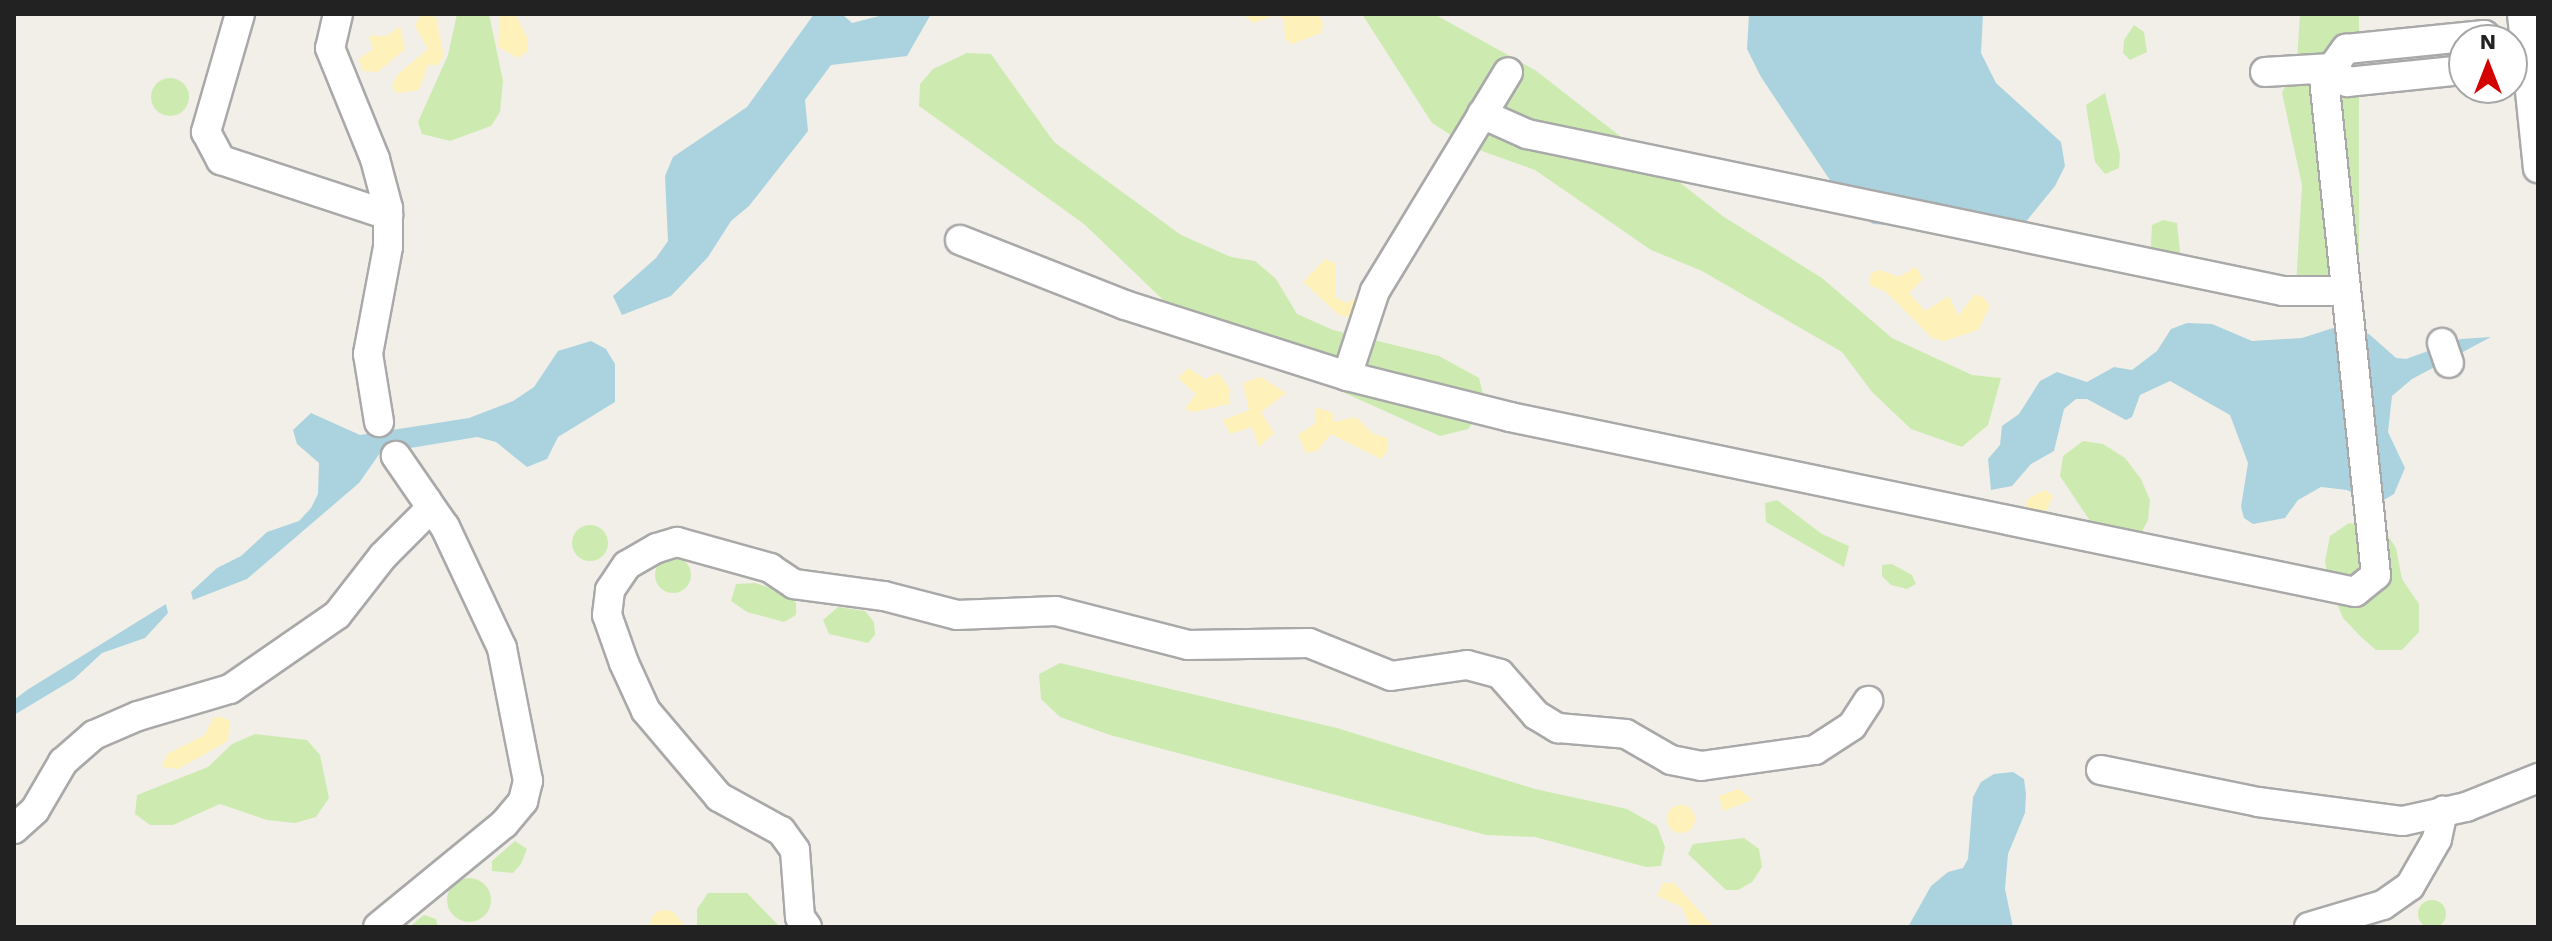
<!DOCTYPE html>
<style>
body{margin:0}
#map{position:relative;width:2552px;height:941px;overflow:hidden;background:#f2efe9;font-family:"Work Sans",sans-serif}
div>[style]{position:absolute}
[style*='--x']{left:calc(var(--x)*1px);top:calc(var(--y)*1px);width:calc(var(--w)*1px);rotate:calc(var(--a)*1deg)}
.grass>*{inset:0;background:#cdebb0}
.round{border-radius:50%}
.sand>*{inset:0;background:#fff1ba}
.water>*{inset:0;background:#aad3df}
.roads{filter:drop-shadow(2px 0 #a9a9a9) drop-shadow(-2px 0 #a9a9a9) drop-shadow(0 2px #a9a9a9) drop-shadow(0 -2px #a9a9a9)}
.minor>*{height:28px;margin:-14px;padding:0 14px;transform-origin:14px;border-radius:14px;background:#fff}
span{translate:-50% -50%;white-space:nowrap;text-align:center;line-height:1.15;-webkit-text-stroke:7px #fff;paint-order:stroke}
.frame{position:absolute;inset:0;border:16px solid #222;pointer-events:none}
.north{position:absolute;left:2448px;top:24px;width:80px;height:80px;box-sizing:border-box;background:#fff;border:2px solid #a7a7a7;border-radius:50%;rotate:0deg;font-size:22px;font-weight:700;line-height:32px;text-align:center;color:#222}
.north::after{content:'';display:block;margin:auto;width:28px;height:36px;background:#d40000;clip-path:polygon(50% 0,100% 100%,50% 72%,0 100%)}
</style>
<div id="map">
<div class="grass">
<div style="clip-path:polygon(457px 14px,489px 14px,503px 81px,500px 112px,491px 126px,450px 141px,422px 134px,418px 122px,448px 55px)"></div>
<div style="clip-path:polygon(1362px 14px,1434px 14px,1535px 70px,1724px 217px,1822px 278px,1892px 338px,1972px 375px,2001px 378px,1988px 425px,1962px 447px,1911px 429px,1872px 392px,1842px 352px,1702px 271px,1651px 250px,1535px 170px,1468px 146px,1432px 123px)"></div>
<div style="clip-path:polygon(2300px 14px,2359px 14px,2359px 274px,2344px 301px,2296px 285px,2302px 185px,2282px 93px,2297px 60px)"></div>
<div style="clip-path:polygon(2134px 25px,2144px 32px,2147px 52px,2130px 60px,2123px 53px,2124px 40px)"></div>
<div style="clip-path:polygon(967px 53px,991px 54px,1054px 142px,1181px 235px,1231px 257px,1255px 261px,1276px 279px,1297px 314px,1333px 330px,1439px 356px,1479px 378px,1486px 406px,1468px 429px,1440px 436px,1185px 321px,1084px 224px,919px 106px,920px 84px,933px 69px)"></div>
<div class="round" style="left:151px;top:78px;width:38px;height:38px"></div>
<div style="clip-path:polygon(2105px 93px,2120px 154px,2119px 168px,2105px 174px,2095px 162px,2086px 105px)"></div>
<div style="clip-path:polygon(2163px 220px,2177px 223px,2181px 261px,2150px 263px,2152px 225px)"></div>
<div style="clip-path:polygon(2083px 441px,2103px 444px,2125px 458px,2141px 479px,2150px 500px,2148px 520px,2137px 541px,2092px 524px,2060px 476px,2063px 456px)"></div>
<div style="clip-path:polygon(1777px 500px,1822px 534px,1849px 546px,1844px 567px,1766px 522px,1765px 503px)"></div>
<div style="clip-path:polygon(2349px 523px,2384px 530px,2396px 548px,2402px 579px,2419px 604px,2419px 632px,2402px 650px,2376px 650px,2361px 637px,2343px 618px,2329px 584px,2325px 561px,2330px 536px)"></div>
<div class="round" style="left:572px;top:525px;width:36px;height:36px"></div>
<div class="round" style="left:655px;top:557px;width:36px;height:36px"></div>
<div style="clip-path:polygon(1892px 564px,1912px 575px,1916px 584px,1907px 589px,1891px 585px,1882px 576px,1882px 565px)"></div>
<div style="clip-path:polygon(755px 583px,786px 593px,796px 603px,796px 615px,784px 622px,747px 612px,731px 601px,736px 584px)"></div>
<div style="clip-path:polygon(838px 607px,865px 611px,874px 622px,875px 635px,868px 643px,829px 634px,823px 620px)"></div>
<div style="clip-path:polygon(1060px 663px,1337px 728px,1535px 789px,1627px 809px,1657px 826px,1665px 847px,1661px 866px,1646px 867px,1535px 837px,1486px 835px,1110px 735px,1060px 717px,1041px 699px,1039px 674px)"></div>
<div style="clip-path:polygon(255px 734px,307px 740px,320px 755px,329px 798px,316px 817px,295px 823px,267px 820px,220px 804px,173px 825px,150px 825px,135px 814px,137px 795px,208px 767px,232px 744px)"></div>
<div style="clip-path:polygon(1744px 838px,1759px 849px,1762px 867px,1752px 882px,1738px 890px,1726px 890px,1688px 854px,1693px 844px)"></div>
<div style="clip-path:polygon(515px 841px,527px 849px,521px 864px,513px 873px,492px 871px,492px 861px)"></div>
<div class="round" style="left:447px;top:878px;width:44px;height:44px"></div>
<div style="clip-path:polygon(708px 893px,747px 893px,780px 927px,697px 927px,697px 909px)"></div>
<div class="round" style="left:2418px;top:900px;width:28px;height:28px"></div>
<div style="clip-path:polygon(424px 915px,436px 919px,438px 927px,409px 927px)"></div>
</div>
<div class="sand">
<div style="clip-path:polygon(421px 14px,436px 17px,444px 56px,438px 65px,428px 65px,419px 90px,396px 93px,392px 86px,397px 75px,428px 49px,415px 26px)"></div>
<div style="clip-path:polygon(500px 14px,515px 14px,527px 37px,528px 51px,518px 58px,498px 47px)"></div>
<div style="clip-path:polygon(1243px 14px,1319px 14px,1323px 24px,1321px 33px,1292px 44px,1285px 39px,1284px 19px,1276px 15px,1253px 23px)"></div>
<div style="clip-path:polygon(400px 26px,405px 49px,378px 72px,363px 71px,359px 59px,373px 49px,369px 36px,387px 36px)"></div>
<div style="clip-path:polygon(1325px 259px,1335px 263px,1336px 298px,1347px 303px,1363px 293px,1354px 318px,1339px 315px,1303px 282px)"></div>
<div style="clip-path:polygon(1916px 267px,1923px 279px,1909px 293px,1925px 311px,1949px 296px,1958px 316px,1975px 294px,1984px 298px,1990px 306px,1978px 330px,1944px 341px,1932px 338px,1885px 291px,1869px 285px,1871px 273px,1880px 270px,1899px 277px)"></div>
<div style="clip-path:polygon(1188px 368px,1205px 379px,1218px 373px,1229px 388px,1229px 404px,1194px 412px,1185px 409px,1196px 394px,1178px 378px)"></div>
<div style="clip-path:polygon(1261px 377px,1286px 393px,1261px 412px,1274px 433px,1259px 447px,1252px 427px,1230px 434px,1223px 420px,1249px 410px,1243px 383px)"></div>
<div style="clip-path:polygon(1315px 407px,1333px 413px,1334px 422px,1356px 417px,1373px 434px,1387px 438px,1387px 452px,1381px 459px,1331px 434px,1317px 451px,1306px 453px,1298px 435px,1316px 423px)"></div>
<div style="clip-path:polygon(2045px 490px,2053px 496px,2046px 512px,2050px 517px,2025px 513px,2027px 499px)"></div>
<div style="clip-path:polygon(222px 717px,230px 721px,228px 741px,178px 769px,162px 767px,167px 754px,205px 735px,213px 718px)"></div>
<div style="clip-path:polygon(1739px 789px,1752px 800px,1723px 811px,1719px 796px)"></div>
<div class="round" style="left:1667px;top:805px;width:28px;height:28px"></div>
<div style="clip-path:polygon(1663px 883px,1674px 883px,1713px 926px,1690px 927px,1682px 907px,1657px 896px)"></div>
<div style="clip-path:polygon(660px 910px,672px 911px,686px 927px,650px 927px,651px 917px)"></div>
</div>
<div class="water">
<div style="clip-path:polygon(814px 14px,842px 14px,852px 23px,887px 14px,931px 14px,907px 56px,831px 65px,805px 100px,808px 131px,749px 206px,731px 221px,708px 257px,671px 296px,622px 315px,613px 296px,656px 258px,668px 241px,665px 176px,673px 157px,747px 107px)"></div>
<div style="clip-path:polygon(1749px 14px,1983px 14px,1981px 53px,1996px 83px,2061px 142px,2065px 166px,2055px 186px,2016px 234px,1873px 224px,1848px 207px,1761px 77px,1747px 49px)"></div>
<div style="clip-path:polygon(2187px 323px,2212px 324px,2252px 341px,2302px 338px,2333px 328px,2369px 334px,2396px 358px,2406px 359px,2461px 339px,2491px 337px,2412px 379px,2392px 396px,2388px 432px,2405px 468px,2394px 494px,2384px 500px,2371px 502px,2347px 490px,2321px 487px,2298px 500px,2285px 518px,2253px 524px,2244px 518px,2241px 507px,2248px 463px,2230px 415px,2170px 381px,2140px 395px,2132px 417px,2126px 420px,2087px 399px,2076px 399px,2064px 409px,2054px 451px,2031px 464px,2012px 486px,1991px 490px,1988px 459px,2000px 445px,2002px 426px,2019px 414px,2040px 381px,2057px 372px,2087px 382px,2114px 367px,2132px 370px,2157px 351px,2171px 329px)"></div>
<div style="clip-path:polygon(591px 341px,606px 349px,615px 364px,615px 402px,558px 437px,547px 459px,527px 467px,496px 442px,477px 437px,380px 453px,359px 483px,247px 579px,193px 600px,191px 592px,217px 568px,241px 556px,267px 532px,299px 521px,311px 508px,318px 494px,319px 463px,297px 444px,293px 430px,311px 413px,360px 435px,469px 418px,513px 401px,534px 387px,558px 351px)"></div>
<div style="clip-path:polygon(166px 604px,168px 613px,145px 638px,102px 653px,74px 679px,14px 715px,14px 700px,27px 690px)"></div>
<div style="clip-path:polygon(2013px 772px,2024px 779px,2026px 794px,2025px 813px,2008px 854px,2005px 889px,2013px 927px,1908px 927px,1931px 886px,1948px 872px,1963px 868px,1968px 859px,1973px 797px,1981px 782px,1994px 774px)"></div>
</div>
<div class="roads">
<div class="minor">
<div style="--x:240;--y:14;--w:123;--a:106.1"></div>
<div style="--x:206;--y:132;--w:32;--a:62"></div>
<div style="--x:221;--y:160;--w:176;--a:18.2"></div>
<div style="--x:338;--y:14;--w:35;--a:103"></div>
<div style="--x:330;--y:48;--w:120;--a:67.9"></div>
<div style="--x:375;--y:159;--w:51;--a:75.1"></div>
<div style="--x:388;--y:208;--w:39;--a:90"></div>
<div style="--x:388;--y:247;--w:109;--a:100.6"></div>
<div style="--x:368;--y:354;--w:69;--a:80.8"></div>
<div style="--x:2522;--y:14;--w:155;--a:84.1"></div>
<div style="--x:2332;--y:68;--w:24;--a:-54"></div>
<div style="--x:2346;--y:49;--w:139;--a:-5.8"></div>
<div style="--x:2484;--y:35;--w:8;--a:40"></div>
<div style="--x:2265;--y:72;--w:67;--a:-3.4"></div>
<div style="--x:2332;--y:68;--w:21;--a:43"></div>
<div style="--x:2347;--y:82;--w:118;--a:-5.9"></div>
<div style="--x:1482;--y:114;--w:49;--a:24"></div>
<div style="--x:1527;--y:134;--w:772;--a:11.73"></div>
<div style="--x:2283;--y:291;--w:63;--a:0"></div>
<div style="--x:960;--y:240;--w:177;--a:21.5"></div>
<div style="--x:1125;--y:305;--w:233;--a:17.7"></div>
<div style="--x:1347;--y:376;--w:168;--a:14.1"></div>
<div style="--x:1510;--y:417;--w:863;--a:11.7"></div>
<div style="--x:2355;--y:592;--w:27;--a:-39"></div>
<div style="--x:2376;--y:575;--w:509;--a:-95.98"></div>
<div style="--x:2442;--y:343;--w:21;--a:71"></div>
<div style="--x:1347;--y:376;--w:89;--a:-71.8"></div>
<div style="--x:1375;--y:291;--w:256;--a:-58.7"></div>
<div style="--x:2101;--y:770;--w:160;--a:11.5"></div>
<div style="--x:2258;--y:802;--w:146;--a:7.5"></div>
<div style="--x:2403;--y:821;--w:65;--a:-12.5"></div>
<div style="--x:2466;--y:807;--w:78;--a:-21.9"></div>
<div style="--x:14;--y:829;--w:28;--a:-42"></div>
<div style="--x:35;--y:810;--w:56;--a:-59.7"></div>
<div style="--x:63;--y:762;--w:41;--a:-41.1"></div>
<div style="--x:94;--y:735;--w:48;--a:-23.4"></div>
<div style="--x:138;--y:716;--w:96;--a:-16.4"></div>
<div style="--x:230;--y:689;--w:130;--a:-34.7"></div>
<div style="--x:337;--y:615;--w:75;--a:-52.1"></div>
<div style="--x:383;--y:556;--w:62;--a:-45"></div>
<div style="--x:427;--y:512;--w:11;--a:-90"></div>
<div style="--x:427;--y:501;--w:55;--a:-124.6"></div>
<div style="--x:378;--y:927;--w:163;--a:-39.3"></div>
<div style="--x:504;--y:824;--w:30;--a:-50"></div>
<div style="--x:523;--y:801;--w:21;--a:-76"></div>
<div style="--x:528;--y:781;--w:136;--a:-101.1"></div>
<div style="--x:502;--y:648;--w:134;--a:-115.2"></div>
<div style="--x:445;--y:527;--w:32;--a:-125"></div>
<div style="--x:807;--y:927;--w:12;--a:-125"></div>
<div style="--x:800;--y:917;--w:67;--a:-94.3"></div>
<div style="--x:795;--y:850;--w:24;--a:-126"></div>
<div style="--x:781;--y:831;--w:71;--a:-151.3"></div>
<div style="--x:719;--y:797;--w:113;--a:-130.3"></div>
<div style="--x:646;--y:711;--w:53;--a:-114.6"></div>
<div style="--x:624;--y:663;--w:51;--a:-109.5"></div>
<div style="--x:607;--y:615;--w:25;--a:-83"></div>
<div style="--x:610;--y:590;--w:30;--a:-56"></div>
<div style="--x:627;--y:565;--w:34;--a:-30"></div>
<div style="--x:657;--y:548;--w:21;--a:-17"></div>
<div style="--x:677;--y:542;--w:97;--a:15.6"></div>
<div style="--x:770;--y:568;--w:29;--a:34"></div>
<div style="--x:794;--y:584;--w:91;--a:7.6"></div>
<div style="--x:884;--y:596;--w:75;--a:14.6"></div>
<div style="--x:957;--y:615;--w:99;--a:-2.3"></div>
<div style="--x:1056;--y:611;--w:136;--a:14.4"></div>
<div style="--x:1188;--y:645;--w:121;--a:-0.9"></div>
<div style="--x:1309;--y:643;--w:88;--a:21.9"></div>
<div style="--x:1391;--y:676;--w:77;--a:-8.2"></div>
<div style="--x:1467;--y:665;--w:34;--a:15"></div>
<div style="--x:1500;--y:674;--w:55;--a:48.7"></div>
<div style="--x:1536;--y:715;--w:26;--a:31"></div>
<div style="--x:1558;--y:728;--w:68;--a:5"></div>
<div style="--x:1626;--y:734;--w:52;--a:30"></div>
<div style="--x:1671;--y:760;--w:31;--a:11"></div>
<div style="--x:1701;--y:766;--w:115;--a:-8"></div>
<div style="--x:1815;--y:750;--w:44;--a:-33"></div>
<div style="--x:1852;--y:726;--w:30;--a:-57"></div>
<div style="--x:2309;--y:927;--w:77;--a:-16.6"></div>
<div style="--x:2383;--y:905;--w:33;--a:-35"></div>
<div style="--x:2410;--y:886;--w:54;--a:-60.1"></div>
<div style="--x:2437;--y:839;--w:29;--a:-78"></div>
</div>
</div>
<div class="frame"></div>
<div class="north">N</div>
</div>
